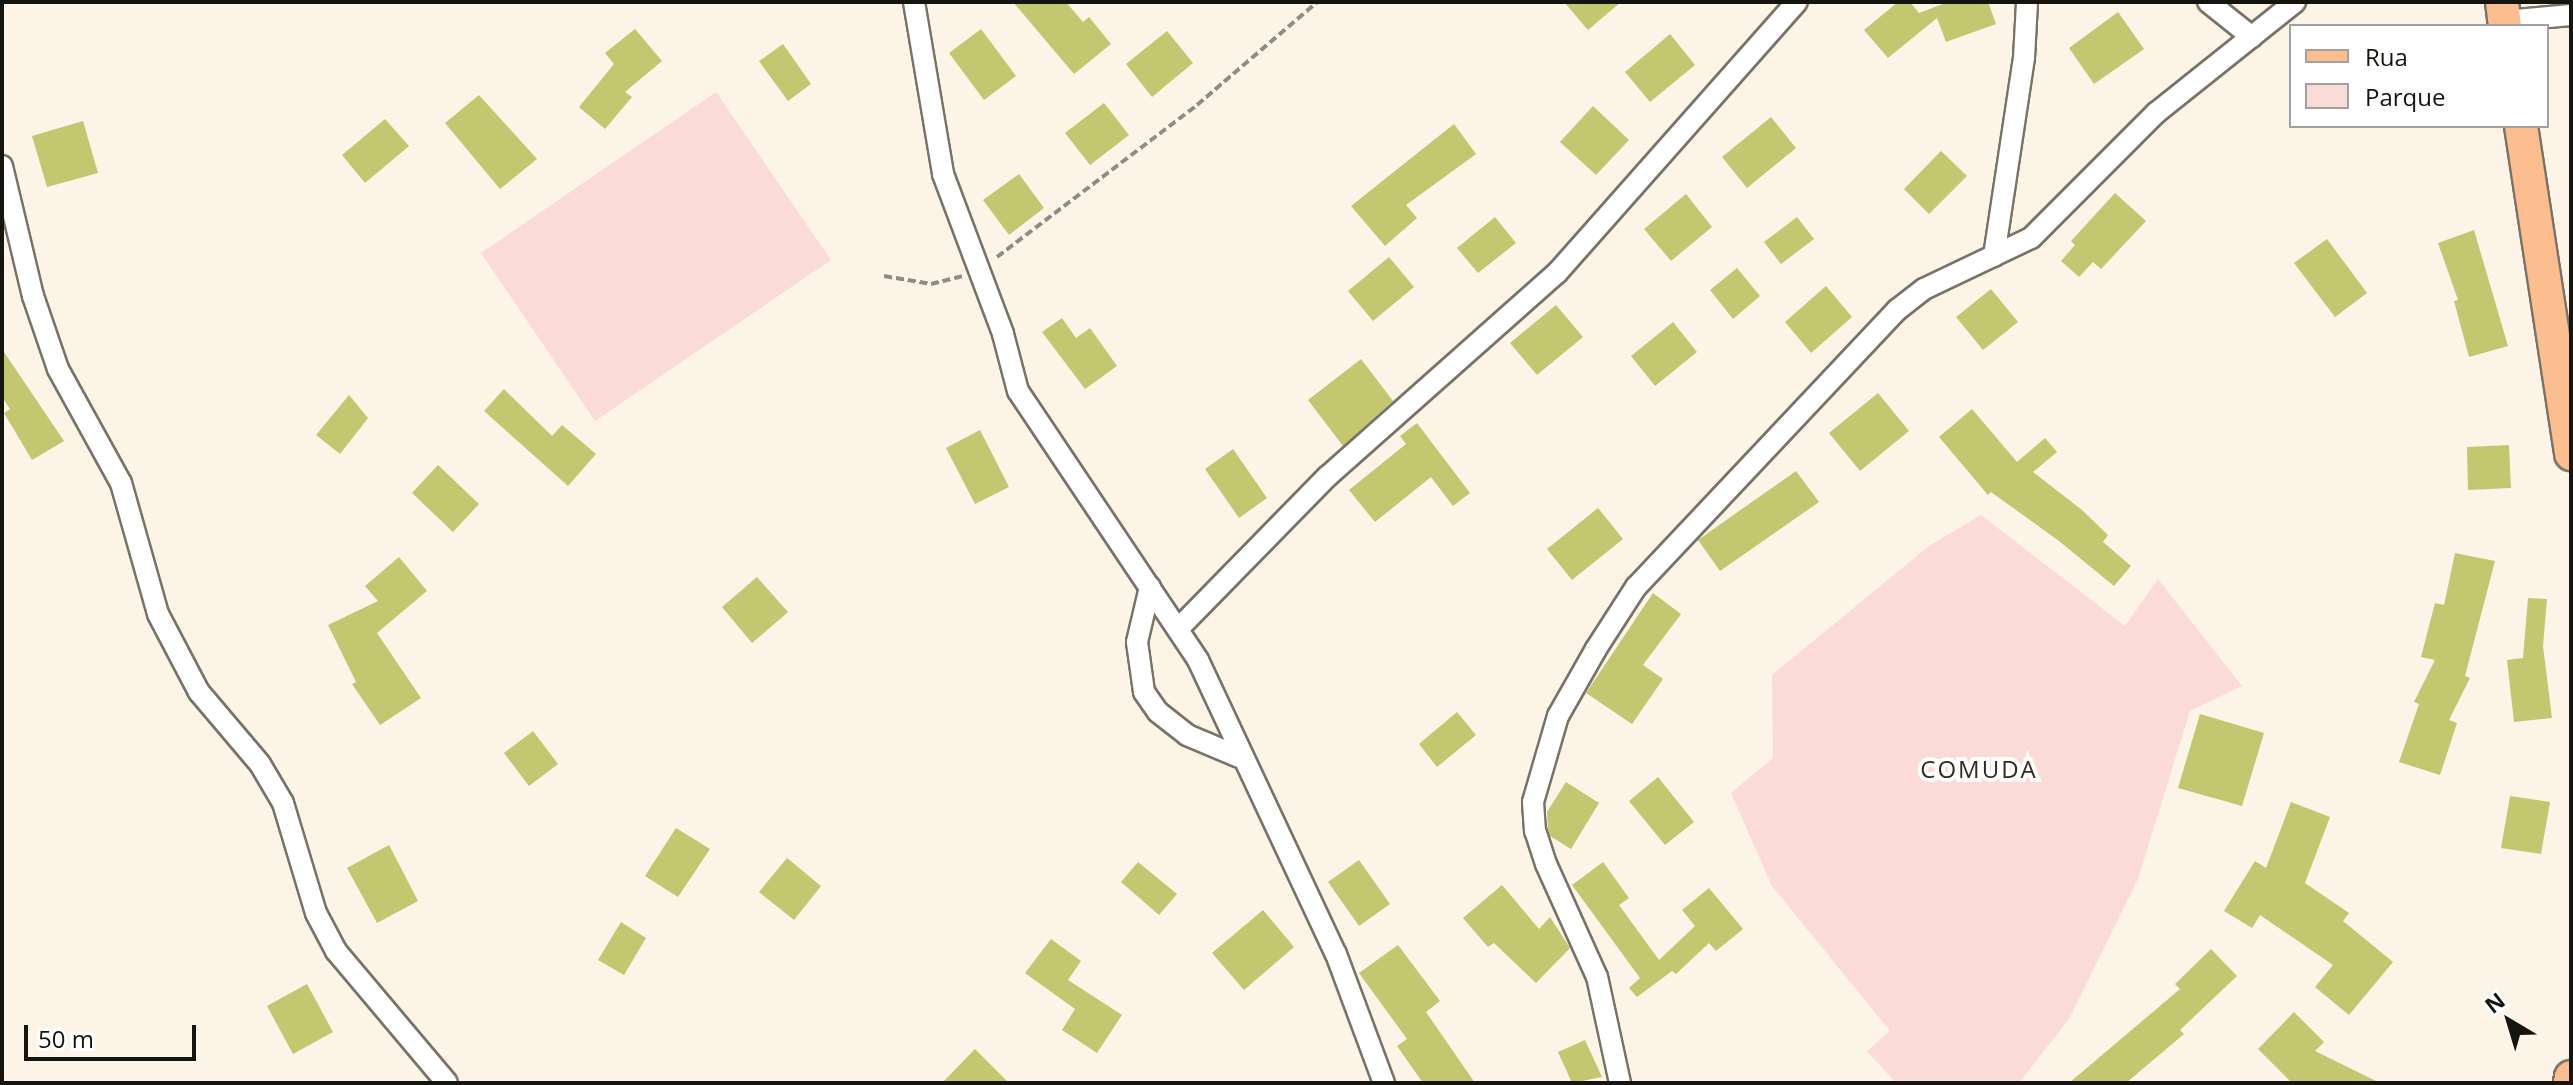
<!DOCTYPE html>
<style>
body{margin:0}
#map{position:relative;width:2573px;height:1085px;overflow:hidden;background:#fcf4e7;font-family:"Open Sans",sans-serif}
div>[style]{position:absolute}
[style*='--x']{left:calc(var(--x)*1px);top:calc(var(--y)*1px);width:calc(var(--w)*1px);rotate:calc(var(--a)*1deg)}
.green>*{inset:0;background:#fadbd8}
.building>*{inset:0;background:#c3c76f}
.path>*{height:4px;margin-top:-2px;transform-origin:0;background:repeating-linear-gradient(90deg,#918c83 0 8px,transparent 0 12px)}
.roads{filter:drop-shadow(2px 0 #797266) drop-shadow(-2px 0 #797266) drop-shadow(0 2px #797266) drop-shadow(0 -2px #797266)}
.minor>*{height:20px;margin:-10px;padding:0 10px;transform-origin:10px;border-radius:10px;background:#fff}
.primary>*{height:32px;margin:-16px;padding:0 16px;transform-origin:16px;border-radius:16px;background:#fdbe8f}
span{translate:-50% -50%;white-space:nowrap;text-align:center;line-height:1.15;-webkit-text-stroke:8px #fff;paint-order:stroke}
.neighbourhood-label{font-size:24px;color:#302b21;letter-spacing:2px}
.frame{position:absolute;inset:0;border:4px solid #16140f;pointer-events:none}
.legend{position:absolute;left:2289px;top:24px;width:260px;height:104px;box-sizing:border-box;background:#fff;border:2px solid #a2a19f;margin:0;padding:10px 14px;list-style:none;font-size:24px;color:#16140f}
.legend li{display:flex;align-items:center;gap:16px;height:40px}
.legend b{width:40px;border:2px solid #a2a19f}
.north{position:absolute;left:2469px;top:981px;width:80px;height:80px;-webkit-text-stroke:6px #fff;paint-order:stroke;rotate:322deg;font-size:22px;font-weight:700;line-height:32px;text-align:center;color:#16140f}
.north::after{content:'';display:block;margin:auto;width:28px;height:36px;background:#16140f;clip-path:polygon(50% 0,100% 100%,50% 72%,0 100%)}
.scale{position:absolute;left:24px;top:1025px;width:172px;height:36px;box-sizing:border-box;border:4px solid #16140f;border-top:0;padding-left:10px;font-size:24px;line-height:28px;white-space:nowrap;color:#16140f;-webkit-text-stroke:6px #fff;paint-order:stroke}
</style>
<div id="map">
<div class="green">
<div style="clip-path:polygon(716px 92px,831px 260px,595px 421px,481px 253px)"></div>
<div style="clip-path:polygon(1981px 515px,2125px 626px,2158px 579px,2242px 686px,2190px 711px,2138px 879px,2069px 1019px,2019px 1083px,1896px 1083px,1867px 1051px,1890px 1031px,1772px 886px,1731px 793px,1773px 758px,1772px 675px,1929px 546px)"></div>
</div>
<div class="building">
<div style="clip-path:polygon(1013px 2px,1066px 2px,1083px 22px,1089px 17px,1111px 44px,1074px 74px)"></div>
<div style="clip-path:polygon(1564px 2px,1621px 2px,1588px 30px)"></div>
<div style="clip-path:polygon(1898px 2px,1910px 2px,1919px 13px,1948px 2px,1988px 2px,1996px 24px,1946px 42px,1937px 18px,1888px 58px,1864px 30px)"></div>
<div style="clip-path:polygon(2118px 12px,2144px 49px,2094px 84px,2069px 48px)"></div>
<div style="clip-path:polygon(635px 29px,662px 61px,625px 92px,632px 97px,605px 129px,579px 107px,614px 64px,605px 53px)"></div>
<div style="clip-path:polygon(981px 29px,1016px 76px,984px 100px,949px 53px)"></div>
<div style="clip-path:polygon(1167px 31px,1193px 63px,1152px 97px,1126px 64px)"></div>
<div style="clip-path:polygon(1670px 34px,1695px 65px,1650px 102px,1625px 72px)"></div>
<div style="clip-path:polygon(783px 44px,811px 84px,788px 101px,759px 61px)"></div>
<div style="clip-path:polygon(479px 95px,537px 159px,500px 189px,445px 123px)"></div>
<div style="clip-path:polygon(1104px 103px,1129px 135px,1090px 165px,1065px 133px)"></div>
<div style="clip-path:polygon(1593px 106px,1629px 140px,1596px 175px,1560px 142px)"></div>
<div style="clip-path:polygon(1771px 117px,1796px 148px,1747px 188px,1722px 157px)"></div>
<div style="clip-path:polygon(385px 119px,409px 146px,365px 183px,342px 155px)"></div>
<div style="clip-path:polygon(83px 121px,98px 173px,47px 187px,32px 136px)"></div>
<div style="clip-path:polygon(1454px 124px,1476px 154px,1406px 205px,1417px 218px,1385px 246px,1351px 206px)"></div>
<div style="clip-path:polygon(1941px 151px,1967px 176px,1929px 214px,1904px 189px)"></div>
<div style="clip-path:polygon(1019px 174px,1044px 208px,1009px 235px,983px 200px)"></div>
<div style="clip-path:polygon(2115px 193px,2146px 221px,2101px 269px,2093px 262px,2079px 277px,2061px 261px,2075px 245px,2071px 241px)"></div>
<div style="clip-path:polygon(1686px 194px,1712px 227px,1671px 261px,1644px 229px)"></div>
<div style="clip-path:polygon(1495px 217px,1516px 243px,1478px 273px,1457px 248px)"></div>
<div style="clip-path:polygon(1797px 217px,1814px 239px,1781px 264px,1764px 242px)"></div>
<div style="clip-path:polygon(2474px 230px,2508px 346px,2469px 357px,2454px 301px,2458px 300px,2438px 243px)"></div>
<div style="clip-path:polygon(2327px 239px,2367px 293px,2335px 317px,2294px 263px)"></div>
<div style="clip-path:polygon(1389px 257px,1414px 287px,1373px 321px,1348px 291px)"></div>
<div style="clip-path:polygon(1737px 268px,1760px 296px,1733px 319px,1710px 290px)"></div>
<div style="clip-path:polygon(1826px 286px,1852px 317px,1811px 353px,1785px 322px)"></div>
<div style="clip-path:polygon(1991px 289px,2018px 322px,1983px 350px,1956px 317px)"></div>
<div style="clip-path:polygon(1556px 305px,1583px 337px,1537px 375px,1510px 343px)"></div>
<div style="clip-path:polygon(1062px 318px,1076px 338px,1090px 328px,1117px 366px,1085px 389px,1042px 332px)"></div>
<div style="clip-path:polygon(1673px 322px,1697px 352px,1655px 386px,1631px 356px)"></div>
<div style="clip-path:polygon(2px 349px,64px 441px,32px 460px,4px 413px,10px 409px,2px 397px)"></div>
<div style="clip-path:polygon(1361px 359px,1393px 401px,1343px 446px,1308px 400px)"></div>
<div style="clip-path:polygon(504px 389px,552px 436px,562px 425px,596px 454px,568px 486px,484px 411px)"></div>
<div style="clip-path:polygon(1878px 393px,1909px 431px,1860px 471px,1829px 433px)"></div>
<div style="clip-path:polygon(349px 395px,368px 418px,340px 454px,316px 435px)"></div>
<div style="clip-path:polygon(1972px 409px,2017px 462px,2045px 438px,2057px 452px,2033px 472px,2082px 510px,2108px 535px,2103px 542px,2131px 566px,2114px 586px,2059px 541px,1991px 492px,1988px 495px,1939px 437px)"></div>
<div style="clip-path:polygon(1417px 423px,1470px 493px,1453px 506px,1431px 477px,1375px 522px,1349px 490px,1406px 444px,1400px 436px)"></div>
<div style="clip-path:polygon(980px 430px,1009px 487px,975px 504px,946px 448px)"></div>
<div style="clip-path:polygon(2509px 445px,2511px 488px,2468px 490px,2467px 447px)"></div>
<div style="clip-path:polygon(1233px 449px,1267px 498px,1239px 518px,1205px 469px)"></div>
<div style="clip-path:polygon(438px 465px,479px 504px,453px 532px,412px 493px)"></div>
<div style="clip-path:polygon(1796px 471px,1819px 502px,1720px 571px,1698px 540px)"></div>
<div style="clip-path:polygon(1598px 508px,1623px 539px,1572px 580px,1547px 549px)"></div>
<div style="clip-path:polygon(2455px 553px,2495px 561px,2465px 676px,2470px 678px,2449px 720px,2457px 723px,2440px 775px,2399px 762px,2419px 704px,2414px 702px,2435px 660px,2421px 657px,2435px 603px,2444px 605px)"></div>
<div style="clip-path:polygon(399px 557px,427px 591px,377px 633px,421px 698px,380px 725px,352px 684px,356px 682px,328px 625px,378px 601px,365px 586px)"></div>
<div style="clip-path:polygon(757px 577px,788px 612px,752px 643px,722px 607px)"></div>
<div style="clip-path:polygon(1653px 593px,1681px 614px,1643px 665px,1663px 679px,1632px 724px,1586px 693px)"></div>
<div style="clip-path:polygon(2528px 598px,2547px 599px,2543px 646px,2552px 718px,2514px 722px,2507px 660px,2523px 658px)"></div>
<div style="clip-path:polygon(1457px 712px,1476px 735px,1437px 767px,1419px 744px)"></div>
<div style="clip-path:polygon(2200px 714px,2264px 733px,2242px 806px,2178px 788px)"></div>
<div style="clip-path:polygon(533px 731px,558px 764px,529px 786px,504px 753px)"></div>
<div style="clip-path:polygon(1658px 777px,1694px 822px,1665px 845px,1629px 801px)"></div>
<div style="clip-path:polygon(1566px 782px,1599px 803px,1571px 849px,1550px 836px,1548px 828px,1547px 812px)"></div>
<div style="clip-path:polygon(2510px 796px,2550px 802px,2541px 854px,2501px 848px)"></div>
<div style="clip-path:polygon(2291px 802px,2330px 817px,2305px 883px,2349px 913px,2343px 921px,2393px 962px,2349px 1015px,2315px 987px,2333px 965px,2260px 915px,2252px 928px,2224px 911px,2255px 861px,2266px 868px)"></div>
<div style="clip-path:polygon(676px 828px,710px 849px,678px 897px,645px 876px)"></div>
<div style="clip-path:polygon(389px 845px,418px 901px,377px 923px,347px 868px)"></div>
<div style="clip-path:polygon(787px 858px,821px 886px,794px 920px,759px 892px)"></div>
<div style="clip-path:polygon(1359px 860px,1390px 904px,1359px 926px,1328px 882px)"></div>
<div style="clip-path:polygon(1138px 862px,1177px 894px,1159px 915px,1121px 882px)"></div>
<div style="clip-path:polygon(1603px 862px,1629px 898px,1619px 905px,1659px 960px,1695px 926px,1682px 910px,1709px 888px,1743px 929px,1716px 951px,1709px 943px,1676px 974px,1672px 971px,1637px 997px,1629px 988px,1640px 978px,1572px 885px)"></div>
<div style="clip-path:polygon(1502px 885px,1539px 929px,1550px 917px,1570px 948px,1536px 983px,1494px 943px,1488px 947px,1463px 918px)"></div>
<div style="clip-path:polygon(1263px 910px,1294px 947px,1244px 990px,1212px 953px)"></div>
<div style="clip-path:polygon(621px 922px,646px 938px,624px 975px,598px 960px)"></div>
<div style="clip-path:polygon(1051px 939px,1081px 961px,1068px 980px,1122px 1015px,1097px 1053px,1062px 1030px,1075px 1009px,1025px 973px)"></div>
<div style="clip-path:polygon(1398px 945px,1440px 1001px,1426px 1012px,1475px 1083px,1423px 1083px,1397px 1046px,1407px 1039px,1359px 973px)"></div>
<div style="clip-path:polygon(2211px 949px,2237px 976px,2180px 1030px,2184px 1034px,2126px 1083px,2069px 1083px,2180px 989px,2175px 984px)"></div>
<div style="clip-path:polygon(307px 984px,333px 1032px,293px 1054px,267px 1006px)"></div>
<div style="clip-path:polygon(2294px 1012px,2324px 1042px,2315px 1051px,2380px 1083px,2292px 1083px,2258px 1049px)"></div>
<div style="clip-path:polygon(1585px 1040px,1602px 1077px,1572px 1083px,1558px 1052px)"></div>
<div style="clip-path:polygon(975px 1049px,1009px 1083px,942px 1083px)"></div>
</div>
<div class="path">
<div style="--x:997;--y:257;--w:251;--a:-37.2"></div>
<div style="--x:1197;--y:105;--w:158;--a:-40.6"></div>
<div style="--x:884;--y:276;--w:48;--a:9.7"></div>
<div style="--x:931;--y:284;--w:32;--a:-14"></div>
</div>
<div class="roads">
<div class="minor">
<div style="--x:914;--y:2;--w:174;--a:80.4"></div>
<div style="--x:943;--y:174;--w:171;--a:69.4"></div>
<div style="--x:1003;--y:334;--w:59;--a:75.3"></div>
<div style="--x:1018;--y:391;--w:324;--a:56.2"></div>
<div style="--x:1198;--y:660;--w:325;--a:64.9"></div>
<div style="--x:1336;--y:954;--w:138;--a:69.6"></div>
<div style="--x:2208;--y:2;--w:56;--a:38.5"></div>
<div style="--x:2505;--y:21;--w:66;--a:-5.2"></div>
<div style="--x:2;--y:166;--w:134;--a:76.6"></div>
<div style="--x:33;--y:296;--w:77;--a:71.1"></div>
<div style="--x:58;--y:369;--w:130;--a:61.1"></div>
<div style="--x:121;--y:483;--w:136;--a:74.2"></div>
<div style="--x:158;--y:614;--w:88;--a:62.3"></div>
<div style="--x:199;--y:692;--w:94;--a:49.7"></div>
<div style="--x:260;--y:764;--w:45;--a:59.5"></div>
<div style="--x:283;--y:803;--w:115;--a:73.3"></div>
<div style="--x:316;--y:913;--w:43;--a:62.2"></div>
<div style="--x:336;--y:951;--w:172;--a:49.9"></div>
<div style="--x:1994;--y:256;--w:200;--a:-81.4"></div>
<div style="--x:2024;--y:58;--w:56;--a:-86.9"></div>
<div style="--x:1150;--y:587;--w:57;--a:103.3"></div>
<div style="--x:1137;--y:642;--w:50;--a:82"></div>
<div style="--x:1144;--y:692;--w:24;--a:55"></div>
<div style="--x:1158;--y:712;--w:37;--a:38"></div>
<div style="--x:1187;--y:735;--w:56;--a:22.9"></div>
<div style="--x:1178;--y:629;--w:214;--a:-45.6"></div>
<div style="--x:1328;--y:476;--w:306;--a:-41.6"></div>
<div style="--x:1557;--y:273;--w:362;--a:-48.5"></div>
<div style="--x:1620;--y:1083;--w:108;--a:-102.2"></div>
<div style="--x:1597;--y:977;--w:124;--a:-114.3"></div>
<div style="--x:1546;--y:864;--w:35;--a:-108"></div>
<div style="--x:1535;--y:831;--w:29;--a:-94"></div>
<div style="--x:1533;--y:802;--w:90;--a:-73.8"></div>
<div style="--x:1558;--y:716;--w:77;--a:-60.4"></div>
<div style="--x:1596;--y:649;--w:74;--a:-57.2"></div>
<div style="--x:1636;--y:587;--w:381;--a:-46.7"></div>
<div style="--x:1897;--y:310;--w:34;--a:-38"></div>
<div style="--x:1924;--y:289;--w:119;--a:-25.5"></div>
<div style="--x:2031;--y:238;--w:177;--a:-45"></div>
<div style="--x:2156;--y:113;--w:178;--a:-38.6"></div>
</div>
<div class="primary">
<div style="--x:2502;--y:2;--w:24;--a:83"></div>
<div style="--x:2521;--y:126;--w:332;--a:81.3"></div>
<div style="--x:2570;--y:1083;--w:6;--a:-81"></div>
</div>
</div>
<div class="neighbourhood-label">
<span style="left:1979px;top:769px">COMUDA</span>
</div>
<div class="frame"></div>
<ul class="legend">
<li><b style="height:10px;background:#fdbe8f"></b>Rua</li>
<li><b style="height:22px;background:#fadbd8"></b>Parque</li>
</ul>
<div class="north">N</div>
<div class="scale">50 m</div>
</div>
